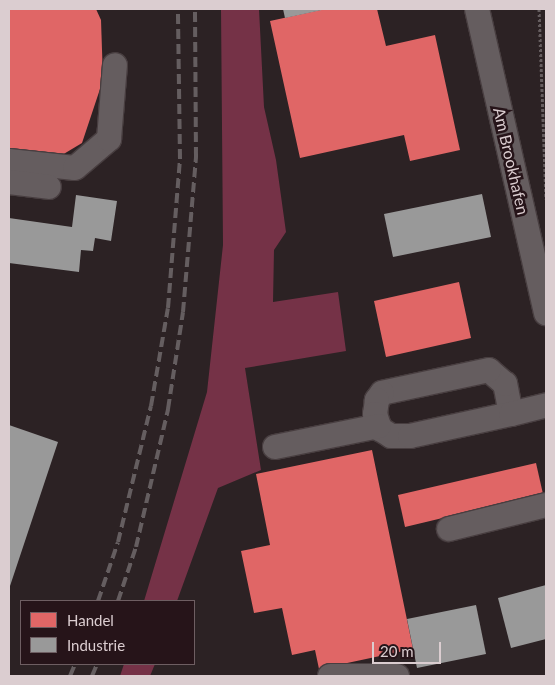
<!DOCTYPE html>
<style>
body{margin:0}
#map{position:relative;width:555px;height:685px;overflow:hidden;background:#2c2224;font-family:Lato,sans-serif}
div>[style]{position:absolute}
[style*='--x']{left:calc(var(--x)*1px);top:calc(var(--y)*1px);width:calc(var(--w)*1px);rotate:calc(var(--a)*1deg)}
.forest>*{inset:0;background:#753247}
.shops>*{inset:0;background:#e06666}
.industry>*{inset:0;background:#999}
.path>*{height:3px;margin-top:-1.5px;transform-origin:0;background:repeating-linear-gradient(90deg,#665e60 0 2.5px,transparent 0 5px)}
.roads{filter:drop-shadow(1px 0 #483e40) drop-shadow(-1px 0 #483e40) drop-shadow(0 1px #483e40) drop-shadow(0 -1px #483e40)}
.minor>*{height:24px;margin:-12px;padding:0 12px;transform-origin:12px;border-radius:12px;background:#655d5f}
.rail>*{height:4px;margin-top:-2px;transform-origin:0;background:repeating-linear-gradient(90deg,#655e60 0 10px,transparent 0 15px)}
span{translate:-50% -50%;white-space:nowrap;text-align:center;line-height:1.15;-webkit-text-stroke:5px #261419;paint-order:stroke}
.street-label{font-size:16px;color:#dbcdd0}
.frame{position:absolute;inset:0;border:10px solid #dbcdd0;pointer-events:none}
.legend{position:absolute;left:20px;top:600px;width:175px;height:65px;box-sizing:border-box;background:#261419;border:1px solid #6e5e62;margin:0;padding:6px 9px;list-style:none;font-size:15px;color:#dbcdd0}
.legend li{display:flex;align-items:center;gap:10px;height:25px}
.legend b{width:25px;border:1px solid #6e5e62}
.scale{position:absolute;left:372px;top:642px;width:69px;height:22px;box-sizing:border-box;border:2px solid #dbcdd0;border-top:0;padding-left:6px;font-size:15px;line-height:18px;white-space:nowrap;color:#dbcdd0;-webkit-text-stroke:4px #261419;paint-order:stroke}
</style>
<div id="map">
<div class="forest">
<div style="clip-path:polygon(221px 9px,259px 9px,264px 107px,276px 160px,286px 232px,274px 250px,273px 302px,338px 292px,346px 351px,245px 368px,261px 470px,218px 488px,177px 601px,144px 601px,207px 392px,223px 245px)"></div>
<div style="clip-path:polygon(124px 664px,155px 664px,150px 676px,120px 676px)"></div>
</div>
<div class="shops">
<div style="clip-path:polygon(9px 9px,96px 9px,101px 20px,103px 80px,82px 143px,52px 161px,9px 155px)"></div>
<div style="clip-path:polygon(325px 9px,377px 9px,386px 46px,435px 35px,460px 150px,410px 161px,404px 135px,300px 158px,270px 21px)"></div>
<div style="clip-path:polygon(459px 282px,471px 338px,386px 357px,374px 301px)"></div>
<div style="clip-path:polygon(372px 450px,413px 649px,319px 669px,315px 650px,292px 655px,282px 608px,254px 613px,241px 551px,270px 545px,256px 474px)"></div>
<div style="clip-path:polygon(536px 463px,543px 494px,405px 527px,398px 495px)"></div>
</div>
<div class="industry">
<div style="clip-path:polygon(283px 9px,322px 9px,322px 10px,285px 18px)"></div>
<div style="clip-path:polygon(482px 194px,491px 237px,393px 257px,384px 214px)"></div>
<div style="clip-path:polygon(76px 195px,117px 201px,111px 241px,95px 238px,93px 251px,81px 250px,79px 272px,9px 263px,9px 218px,72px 227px)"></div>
<div style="clip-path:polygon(9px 425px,58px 442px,9px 589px)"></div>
<div style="clip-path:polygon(546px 585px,546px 639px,511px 648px,498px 598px)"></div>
<div style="clip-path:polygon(476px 605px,486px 654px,417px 668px,407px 619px)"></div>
</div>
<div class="path">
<div style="--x:539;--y:9;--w:190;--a:87.9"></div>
</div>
<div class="roads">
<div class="minor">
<div style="--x:477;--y:9;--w:312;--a:77.2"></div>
<div style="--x:9;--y:161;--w:66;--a:6.1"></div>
<div style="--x:75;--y:168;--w:45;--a:-40.5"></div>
<div style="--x:109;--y:139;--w:74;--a:-85.4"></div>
<div style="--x:9;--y:182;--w:40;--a:7.1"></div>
<div style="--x:511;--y:414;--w:31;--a:-101"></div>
<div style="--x:505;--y:384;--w:21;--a:-139"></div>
<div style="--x:489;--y:370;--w:109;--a:167.9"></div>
<div style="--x:382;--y:393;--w:9;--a:126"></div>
<div style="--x:377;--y:400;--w:14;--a:98"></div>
<div style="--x:375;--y:414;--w:16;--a:72"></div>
<div style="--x:380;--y:429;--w:13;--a:32"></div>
<div style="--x:391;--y:436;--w:19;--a:0"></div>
<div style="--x:410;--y:436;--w:103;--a:-12.3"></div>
<div style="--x:511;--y:414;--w:36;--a:-14"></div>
<div style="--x:275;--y:447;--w:106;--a:-11.4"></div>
<div style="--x:449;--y:529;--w:100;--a:-13.9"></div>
<div style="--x:330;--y:676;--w:67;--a:0"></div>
</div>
</div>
<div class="rail">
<div style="--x:98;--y:601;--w:62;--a:-71.3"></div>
<div style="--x:118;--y:542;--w:140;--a:-76.4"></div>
<div style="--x:151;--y:406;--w:99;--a:-80.2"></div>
<div style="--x:168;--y:308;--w:149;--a:-85.4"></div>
<div style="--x:180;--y:159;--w:150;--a:-90.8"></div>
<div style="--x:118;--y:601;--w:57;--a:-71.6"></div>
<div style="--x:136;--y:547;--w:142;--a:-76.9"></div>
<div style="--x:168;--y:409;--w:98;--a:-81.2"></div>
<div style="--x:183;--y:312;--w:156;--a:-85.2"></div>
<div style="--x:196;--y:157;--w:148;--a:-90.4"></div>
<div style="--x:70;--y:676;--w:13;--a:-67"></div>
<div style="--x:92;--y:676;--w:13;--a:-67"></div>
</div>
<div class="street-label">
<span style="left:511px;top:161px;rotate:77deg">Am Brookhafen</span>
</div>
<div class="frame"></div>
<ul class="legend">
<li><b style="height:14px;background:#e06666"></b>Handel</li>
<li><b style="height:14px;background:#999"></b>Industrie</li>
</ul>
<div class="scale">20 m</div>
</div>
